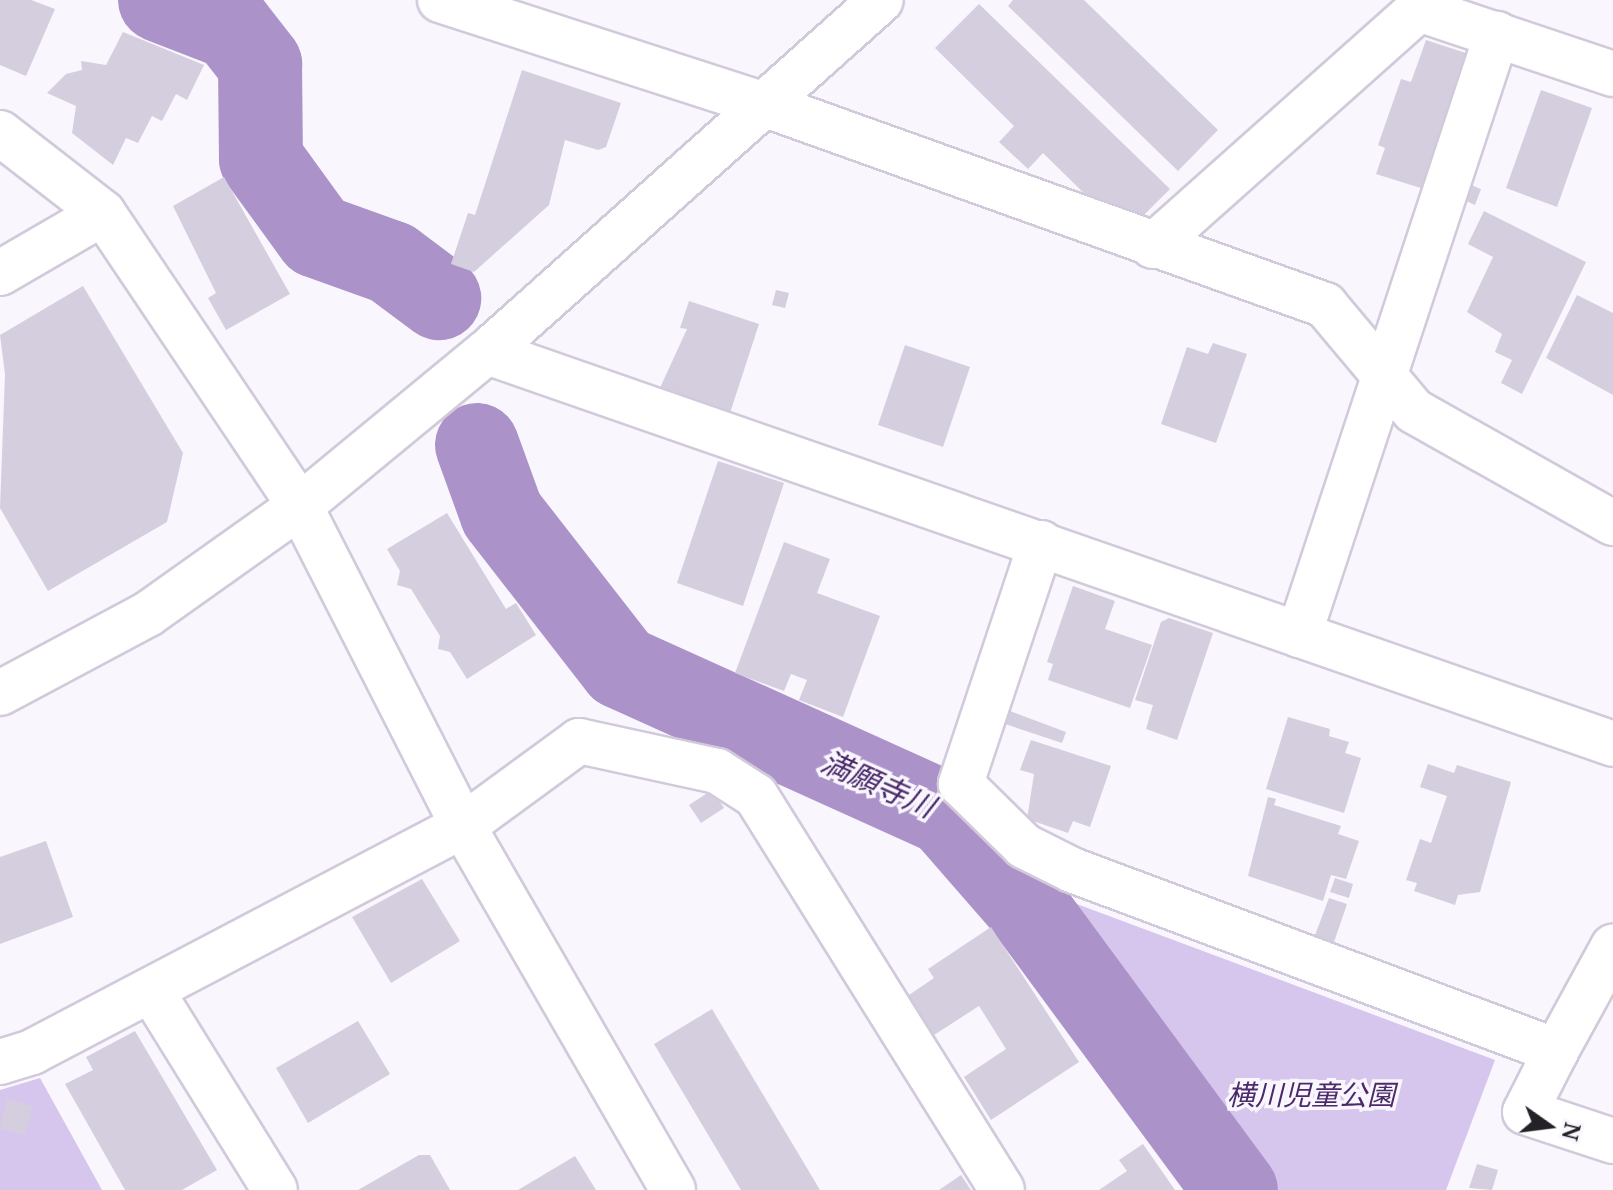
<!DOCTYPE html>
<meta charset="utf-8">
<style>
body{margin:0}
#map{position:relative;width:1613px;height:1190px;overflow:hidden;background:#f9f6fd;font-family:"Noto Serif","Noto Sans JP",serif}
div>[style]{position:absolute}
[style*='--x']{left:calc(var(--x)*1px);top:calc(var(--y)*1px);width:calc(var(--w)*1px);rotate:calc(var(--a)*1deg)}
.green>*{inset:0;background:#d6c5ec}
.river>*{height:84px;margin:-42px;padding:0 42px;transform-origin:42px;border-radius:42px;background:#ab93c9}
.building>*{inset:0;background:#d5cedf}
.roads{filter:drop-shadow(2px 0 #d1cadb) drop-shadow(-2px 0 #d1cadb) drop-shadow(0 2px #d1cadb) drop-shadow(0 -2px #d1cadb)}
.street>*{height:44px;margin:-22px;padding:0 22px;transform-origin:22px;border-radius:22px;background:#fff}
.secondary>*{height:44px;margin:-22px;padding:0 22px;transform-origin:22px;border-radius:22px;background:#fff}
span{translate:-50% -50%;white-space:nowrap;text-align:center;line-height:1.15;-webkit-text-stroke:7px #f9f6fd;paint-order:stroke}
.park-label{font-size:28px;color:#4b2a6b;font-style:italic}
.water-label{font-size:30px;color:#482768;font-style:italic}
.north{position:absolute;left:1509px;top:1086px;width:80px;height:80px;-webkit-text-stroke:6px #f9f6fd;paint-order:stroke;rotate:104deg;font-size:22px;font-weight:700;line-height:32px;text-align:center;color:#242228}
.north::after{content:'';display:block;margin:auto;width:28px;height:36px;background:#242228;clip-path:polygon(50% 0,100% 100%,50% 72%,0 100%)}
</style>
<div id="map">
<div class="green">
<div style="clip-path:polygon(1050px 894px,1495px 1060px,1446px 1190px,1262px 1190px)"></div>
<div style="clip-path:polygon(40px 1078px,102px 1190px,0 1190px,0 1090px)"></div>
</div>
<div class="river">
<div style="--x:160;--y:0;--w:77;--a:21.3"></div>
<div style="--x:232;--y:28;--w:46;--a:52.1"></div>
<div style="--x:260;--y:64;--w:95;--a:89.4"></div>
<div style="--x:261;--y:159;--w:95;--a:54"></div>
<div style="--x:317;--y:236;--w:80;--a:19.8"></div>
<div style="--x:392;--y:263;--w:59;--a:36.7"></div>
<div style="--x:477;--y:445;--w:73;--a:70.1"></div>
<div style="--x:502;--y:514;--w:194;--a:52.1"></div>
<div style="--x:621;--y:667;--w:357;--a:24.3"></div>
<div style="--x:946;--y:814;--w:123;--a:48.9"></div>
<div style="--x:1027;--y:907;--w:352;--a:53.6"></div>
</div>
<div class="building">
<div style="clip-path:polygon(0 0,31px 0,55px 9px,26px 76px,0 65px)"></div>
<div style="clip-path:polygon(1013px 0,1084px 0,1218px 130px,1178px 171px,1008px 6px)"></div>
<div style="clip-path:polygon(979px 4px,1170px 189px,1139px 220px,1097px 206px,1043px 153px,1028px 169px,999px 142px,1014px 126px,935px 48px)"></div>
<div style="clip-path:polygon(123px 32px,204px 65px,187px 100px,176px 94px,162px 121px,152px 116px,138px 143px,126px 138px,113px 165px,72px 133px,76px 106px,47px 93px,66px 74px,82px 70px,81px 61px,106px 65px)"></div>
<div style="clip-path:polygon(1426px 40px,1472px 55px,1427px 190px,1376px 174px,1385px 148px,1378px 145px,1401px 79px,1411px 82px)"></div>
<div style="clip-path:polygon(522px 70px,621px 103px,606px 147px,598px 150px,565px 140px,549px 205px,474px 272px,451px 264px,468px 213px,475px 215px)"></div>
<div style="clip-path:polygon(1541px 90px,1592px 108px,1557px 207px,1506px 188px)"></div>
<div style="clip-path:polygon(224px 177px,290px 294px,226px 330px,208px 298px,216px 293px,173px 206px)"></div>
<div style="clip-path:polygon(1466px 183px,1481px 189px,1475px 205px,1460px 198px)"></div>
<div style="clip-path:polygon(1484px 211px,1586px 262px,1522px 394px,1501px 383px,1512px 360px,1495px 352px,1502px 334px,1467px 312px,1493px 257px,1468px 244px)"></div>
<div style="clip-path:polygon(83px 286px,183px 453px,167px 522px,48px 591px,0 508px,5px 374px,0 335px)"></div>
<div style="clip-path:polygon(776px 290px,789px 293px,785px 308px,772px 305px)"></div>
<div style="clip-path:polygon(1577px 295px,1613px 313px,1613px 395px,1546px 358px)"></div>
<div style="clip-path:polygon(689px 301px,759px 324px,730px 413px,659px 390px,687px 329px,680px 328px)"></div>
<div style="clip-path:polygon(1213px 343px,1247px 354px,1216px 443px,1161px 424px,1187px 347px,1208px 354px)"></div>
<div style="clip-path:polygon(905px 345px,970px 367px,943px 447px,878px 425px)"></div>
<div style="clip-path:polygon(718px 461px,784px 483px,743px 606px,677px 583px)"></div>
<div style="clip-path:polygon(447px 513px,506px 609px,516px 603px,536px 635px,467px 679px,450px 652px,438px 649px,440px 636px,411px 589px,397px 585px,400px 571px,387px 549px)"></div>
<div style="clip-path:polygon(784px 542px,830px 559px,817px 593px,880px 616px,843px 717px,799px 700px,807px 680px,791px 674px,784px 691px,735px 673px)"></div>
<div style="clip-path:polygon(1073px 586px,1115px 601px,1105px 629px,1152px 645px,1130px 708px,1048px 680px,1053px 664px,1047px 662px)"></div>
<div style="clip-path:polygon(1169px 618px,1213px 633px,1177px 740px,1146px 729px,1153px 705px,1135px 700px,1161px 622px)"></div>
<div style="clip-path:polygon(1010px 711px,1066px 732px,1062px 743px,1005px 724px)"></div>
<div style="clip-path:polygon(1288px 717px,1330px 729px,1329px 736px,1349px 742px,1345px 753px,1361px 758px,1344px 813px,1266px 789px)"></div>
<div style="clip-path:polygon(1031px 740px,1111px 766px,1090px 827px,1073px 821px,1068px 833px,1027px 819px,1034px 774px,1020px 770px)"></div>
<div style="clip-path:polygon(1428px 764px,1454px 773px,1457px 765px,1511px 782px,1480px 892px,1458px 895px,1455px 905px,1414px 891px,1417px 883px,1406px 880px,1420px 839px,1431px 843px,1447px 796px,1420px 787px)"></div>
<div style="clip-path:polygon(712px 790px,724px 808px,701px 823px,689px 805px)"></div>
<div style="clip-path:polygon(1268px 797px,1276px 799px,1274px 805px,1341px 826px,1338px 834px,1359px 841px,1346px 879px,1331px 875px,1323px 901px,1248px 876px)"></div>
<div style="clip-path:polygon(46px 841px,73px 917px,0 944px,0 857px)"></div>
<div style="clip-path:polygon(1335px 878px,1353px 884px,1349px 898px,1330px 892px)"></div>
<div style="clip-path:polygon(422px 879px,460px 941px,391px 983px,352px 917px)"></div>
<div style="clip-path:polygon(1329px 898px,1347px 904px,1333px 945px,1314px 938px)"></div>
<div style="clip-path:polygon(991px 927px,1079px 1062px,991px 1120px,964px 1077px,1006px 1049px,979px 1006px,931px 1037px,906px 997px,934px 978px,928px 969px)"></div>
<div style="clip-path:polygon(712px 1009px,820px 1190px,741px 1190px,654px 1044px)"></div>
<div style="clip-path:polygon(358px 1021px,390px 1074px,308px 1123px,276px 1068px)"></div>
<div style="clip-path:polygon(135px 1031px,217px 1170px,182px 1190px,125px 1190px,65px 1084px,93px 1070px,86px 1057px)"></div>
<div style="clip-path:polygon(7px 1099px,33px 1106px,25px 1135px,0 1128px)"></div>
<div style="clip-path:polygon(1143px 1144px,1175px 1190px,1099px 1190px,1127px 1171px,1119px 1160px)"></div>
<div style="clip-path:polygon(419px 1155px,430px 1155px,450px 1190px,358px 1190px)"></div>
<div style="clip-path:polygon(575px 1156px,596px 1190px,518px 1190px)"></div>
<div style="clip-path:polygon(1477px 1164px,1498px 1170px,1492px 1190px,1469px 1188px)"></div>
<div style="clip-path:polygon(961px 1175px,971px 1190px,939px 1190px)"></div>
</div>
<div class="roads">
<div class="street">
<div style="--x:440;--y:0;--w:342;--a:17.9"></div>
<div style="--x:766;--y:105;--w:594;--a:19.69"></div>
<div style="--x:1325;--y:305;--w:138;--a:50"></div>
<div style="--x:1414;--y:411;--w:228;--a:29.4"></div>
<div style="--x:1419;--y:9;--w:205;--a:18.5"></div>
<div style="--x:1153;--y:246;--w:370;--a:-41.7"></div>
<div style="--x:0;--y:273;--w:119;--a:-30.2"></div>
<div style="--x:487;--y:352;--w:1192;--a:19.19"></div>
<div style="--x:1041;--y:543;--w:254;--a:108.4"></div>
<div style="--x:961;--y:784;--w:88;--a:44.5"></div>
<div style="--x:1024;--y:846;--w:54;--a:26.6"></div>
<div style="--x:1072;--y:870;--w:517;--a:20.5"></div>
<div style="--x:1556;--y:1051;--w:68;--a:116.9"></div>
<div style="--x:1525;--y:1112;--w:93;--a:18.2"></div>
<div style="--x:1299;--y:635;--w:633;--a:-71.77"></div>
<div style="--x:151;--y:990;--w:235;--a:58.2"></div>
<div style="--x:1556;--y:1051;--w:119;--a:-61.3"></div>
<div style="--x:0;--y:1062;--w:34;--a:-17"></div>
<div style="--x:32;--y:1052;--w:487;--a:-27.7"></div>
<div style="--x:463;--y:826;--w:144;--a:-36.2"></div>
<div style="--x:579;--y:741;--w:141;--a:12.3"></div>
<div style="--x:717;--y:771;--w:46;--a:32.7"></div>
<div style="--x:756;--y:796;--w:464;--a:58"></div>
</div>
<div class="secondary">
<div style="--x:0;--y:133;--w:130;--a:37.8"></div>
<div style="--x:103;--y:213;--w:353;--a:56.1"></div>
<div style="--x:300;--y:506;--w:359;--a:63"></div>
<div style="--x:463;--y:826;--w:420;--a:60"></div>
<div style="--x:0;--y:693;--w:168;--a:-28.1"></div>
<div style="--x:148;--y:614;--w:186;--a:-35.4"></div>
<div style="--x:300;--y:506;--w:242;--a:-39.5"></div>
<div style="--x:487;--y:352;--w:528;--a:-41.78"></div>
</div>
</div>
<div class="park-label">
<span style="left:1311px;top:1094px">横川児童公園</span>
</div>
<div class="water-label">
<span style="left:878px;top:784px;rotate:24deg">満願寺川</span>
</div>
<div class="north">N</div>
</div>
